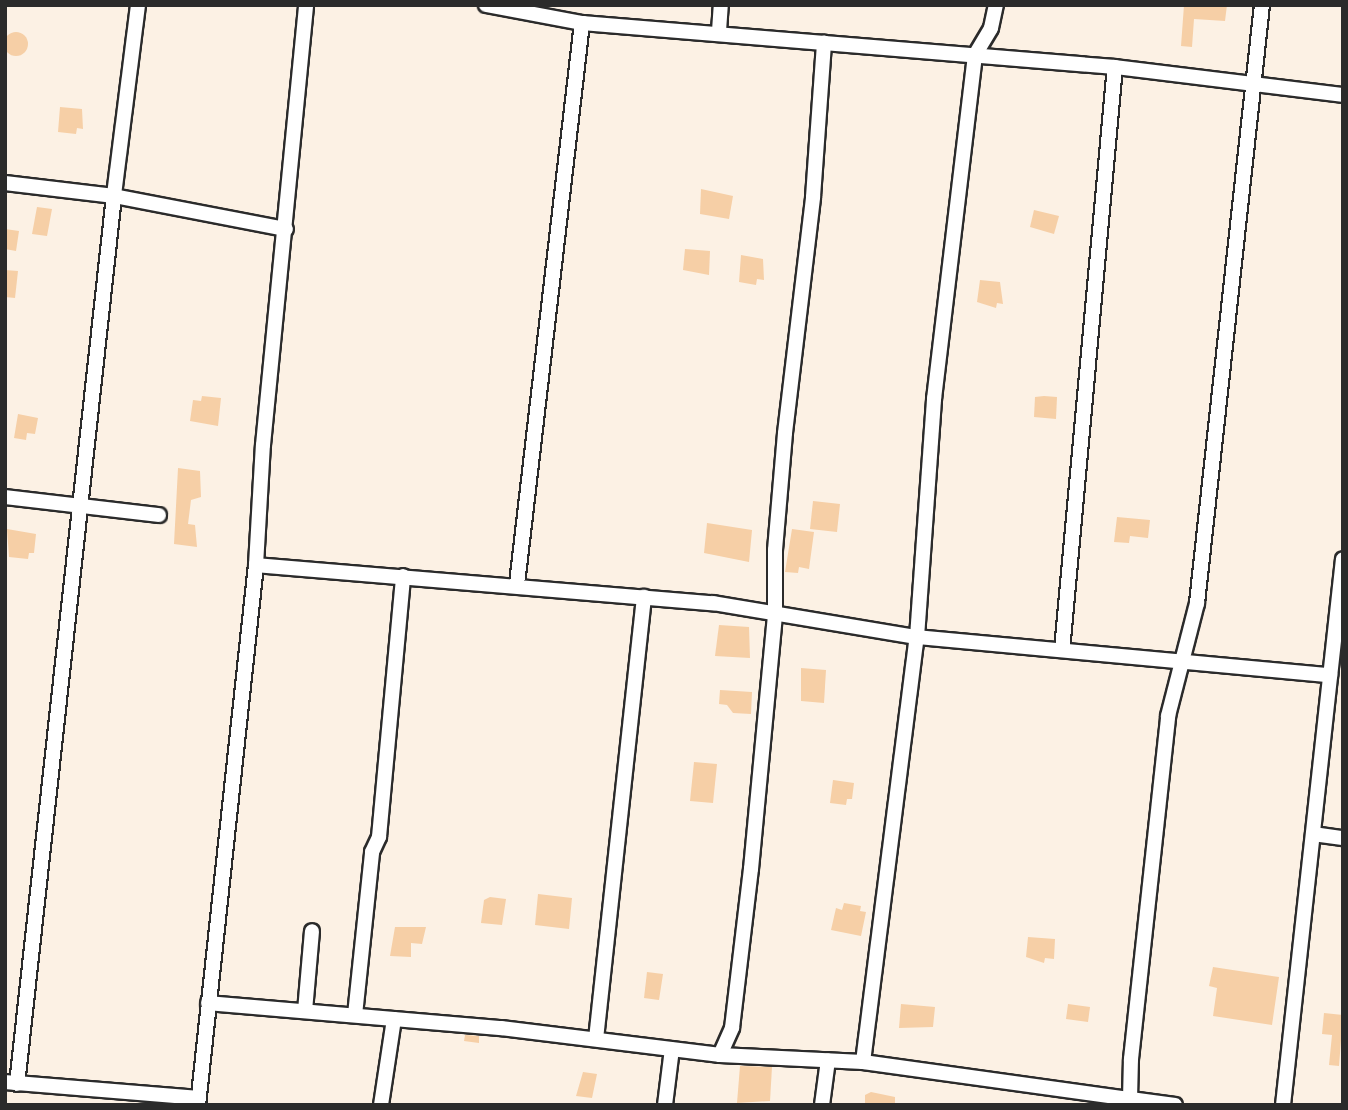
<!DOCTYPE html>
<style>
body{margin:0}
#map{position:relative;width:1348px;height:1110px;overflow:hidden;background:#fcf1e4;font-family:Delius,sans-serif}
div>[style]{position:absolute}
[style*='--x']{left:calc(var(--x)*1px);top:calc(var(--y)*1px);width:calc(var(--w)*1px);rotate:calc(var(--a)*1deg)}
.building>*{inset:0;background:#f6cfa6}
.round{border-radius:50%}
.roads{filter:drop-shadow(2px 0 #2b2b2b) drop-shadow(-2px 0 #2b2b2b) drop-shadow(0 2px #2b2b2b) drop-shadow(0 -2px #2b2b2b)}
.minor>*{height:14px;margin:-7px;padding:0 7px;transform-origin:7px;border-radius:7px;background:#fff}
span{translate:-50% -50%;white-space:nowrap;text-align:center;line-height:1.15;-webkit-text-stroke:7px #fff;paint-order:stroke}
.frame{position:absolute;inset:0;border:7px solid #2b2b2b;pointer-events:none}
</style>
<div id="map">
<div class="building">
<div style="clip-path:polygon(1184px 5px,1227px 5px,1225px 21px,1194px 19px,1192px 47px,1181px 46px)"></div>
<div class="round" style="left:4px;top:32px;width:24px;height:24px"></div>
<div style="clip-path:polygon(60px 107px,82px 109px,83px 129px,77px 128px,76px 134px,58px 132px)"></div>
<div style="clip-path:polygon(701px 189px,733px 196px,729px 219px,700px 214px)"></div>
<div style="clip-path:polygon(37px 207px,52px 209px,47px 236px,32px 234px)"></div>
<div style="clip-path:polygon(1034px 210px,1059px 216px,1054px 234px,1030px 227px)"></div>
<div style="clip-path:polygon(5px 229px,19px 231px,16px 251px,5px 249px)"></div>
<div style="clip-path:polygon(685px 249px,710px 251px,709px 275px,683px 270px)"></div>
<div style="clip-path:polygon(741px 255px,763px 259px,764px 280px,757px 279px,756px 285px,739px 282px)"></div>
<div style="clip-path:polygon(5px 270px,18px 271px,15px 298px,5px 297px)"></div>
<div style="clip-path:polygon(980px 280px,1000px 282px,1003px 304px,997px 303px,996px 308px,977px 302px)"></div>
<div style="clip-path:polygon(202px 396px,221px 398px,218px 426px,190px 421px,193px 400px,201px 401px)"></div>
<div style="clip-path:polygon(1044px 396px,1057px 397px,1056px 419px,1034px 417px,1035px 397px)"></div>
<div style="clip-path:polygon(18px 414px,38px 418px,35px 434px,27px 433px,26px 440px,14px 438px)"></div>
<div style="clip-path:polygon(178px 468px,200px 471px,201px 497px,191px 500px,188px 524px,195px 525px,197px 547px,174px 544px)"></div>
<div style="clip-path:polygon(813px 501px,840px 504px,837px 532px,810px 529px)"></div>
<div style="clip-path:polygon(1117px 517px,1150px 520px,1148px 538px,1130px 536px,1129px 543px,1114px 542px)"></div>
<div style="clip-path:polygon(707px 523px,752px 530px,749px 562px,704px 553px)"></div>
<div style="clip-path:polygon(7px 529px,36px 534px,34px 553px,29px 553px,28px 559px,9px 557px)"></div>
<div style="clip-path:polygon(792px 529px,814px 532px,809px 569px,799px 567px,798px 573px,785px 572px)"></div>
<div style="clip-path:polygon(719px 625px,749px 627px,750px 658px,715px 656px)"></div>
<div style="clip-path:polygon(801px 668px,826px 670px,824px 703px,801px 701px)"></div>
<div style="clip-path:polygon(720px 690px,752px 692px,751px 714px,733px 713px,727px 705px,719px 704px)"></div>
<div style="clip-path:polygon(694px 762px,717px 764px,713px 803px,690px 801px)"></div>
<div style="clip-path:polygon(833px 780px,854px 783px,852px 799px,847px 799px,846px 805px,830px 803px)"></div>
<div style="clip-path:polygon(538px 894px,572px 898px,569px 929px,535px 925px)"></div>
<div style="clip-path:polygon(490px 897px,506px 899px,502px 925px,481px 923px,484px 900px)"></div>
<div style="clip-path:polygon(844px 903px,861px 906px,860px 911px,866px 912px,861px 936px,831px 930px,836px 908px,842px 910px)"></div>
<div style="clip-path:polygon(395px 927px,426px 927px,422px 944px,411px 943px,411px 957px,390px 956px)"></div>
<div style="clip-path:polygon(1028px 937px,1055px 939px,1054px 959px,1045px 958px,1044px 963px,1026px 957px)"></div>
<div style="clip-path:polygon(1213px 967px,1279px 977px,1272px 1025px,1213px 1016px,1217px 988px,1209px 986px)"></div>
<div style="clip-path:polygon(647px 972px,663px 974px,659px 1000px,644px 998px)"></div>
<div style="clip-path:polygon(901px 1004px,935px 1007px,933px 1027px,899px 1028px)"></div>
<div style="clip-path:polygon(1068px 1004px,1090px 1007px,1088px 1022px,1066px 1019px)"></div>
<div style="clip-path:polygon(1324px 1013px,1343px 1015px,1339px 1066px,1329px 1065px,1332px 1035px,1322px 1034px)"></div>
<div style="clip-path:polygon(465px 1035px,479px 1036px,479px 1043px,464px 1041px)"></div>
<div style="clip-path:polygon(740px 1066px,772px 1067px,770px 1101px,737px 1103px)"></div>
<div style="clip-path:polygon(583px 1072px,597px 1074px,592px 1098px,576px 1096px)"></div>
<div style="clip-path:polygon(871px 1092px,895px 1097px,895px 1105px,865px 1105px,865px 1095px)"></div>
</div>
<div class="roads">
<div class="minor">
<div style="--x:138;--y:5;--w:193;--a:97.2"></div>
<div style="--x:114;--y:196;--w:175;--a:10.9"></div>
<div style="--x:486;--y:5;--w:98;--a:10.6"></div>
<div style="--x:582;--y:23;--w:535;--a:4.72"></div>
<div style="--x:1115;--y:67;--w:230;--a:7"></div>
<div style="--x:719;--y:31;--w:26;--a:-86"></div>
<div style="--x:5;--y:183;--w:110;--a:6.8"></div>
<div style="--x:114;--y:196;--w:893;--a:96.23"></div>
<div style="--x:5;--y:497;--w:155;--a:6.7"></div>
<div style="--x:256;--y:565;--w:459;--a:4.8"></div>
<div style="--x:713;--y:603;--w:207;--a:9.5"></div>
<div style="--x:917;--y:637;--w:415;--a:5.3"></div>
<div style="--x:517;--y:584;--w:565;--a:-83.39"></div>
<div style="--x:1062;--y:650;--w:585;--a:-84.81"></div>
<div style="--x:1313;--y:834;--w:30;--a:8"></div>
<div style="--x:208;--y:1003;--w:294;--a:4.9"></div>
<div style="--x:501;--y:1028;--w:221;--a:7"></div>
<div style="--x:720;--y:1055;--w:143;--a:2.8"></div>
<div style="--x:863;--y:1062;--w:270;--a:7.9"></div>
<div style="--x:1130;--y:1099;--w:6;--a:99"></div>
<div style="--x:305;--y:1011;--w:80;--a:-85"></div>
<div style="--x:355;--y:1015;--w:164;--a:-84"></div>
<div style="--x:372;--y:852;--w:17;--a:-65"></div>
<div style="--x:379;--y:837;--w:262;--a:-84.7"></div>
<div style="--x:596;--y:1039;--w:445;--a:-83.8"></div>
<div style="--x:720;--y:1055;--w:30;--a:-66"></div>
<div style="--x:732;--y:1028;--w:160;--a:-83.2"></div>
<div style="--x:751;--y:869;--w:256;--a:-84.6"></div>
<div style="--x:775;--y:614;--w:64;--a:-90"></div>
<div style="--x:775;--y:550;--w:117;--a:-85.1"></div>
<div style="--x:785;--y:433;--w:238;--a:-83.2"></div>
<div style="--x:813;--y:197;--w:155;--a:-85.9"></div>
<div style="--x:863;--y:1062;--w:428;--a:-82.8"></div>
<div style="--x:917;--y:637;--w:239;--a:-85.9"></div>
<div style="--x:934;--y:399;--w:346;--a:-83.2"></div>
<div style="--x:975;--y:55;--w:31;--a:-59"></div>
<div style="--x:991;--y:28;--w:24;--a:-78"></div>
<div style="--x:5;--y:1082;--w:194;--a:4.7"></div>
<div style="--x:198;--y:1105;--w:543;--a:-83.87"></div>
<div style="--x:256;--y:565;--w:120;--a:-86.7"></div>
<div style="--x:263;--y:445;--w:442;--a:-84.4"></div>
<div style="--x:381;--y:1105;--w:87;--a:-81.4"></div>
<div style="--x:665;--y:1105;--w:56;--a:-82.9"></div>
<div style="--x:822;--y:1105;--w:45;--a:-82.4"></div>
<div style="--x:1175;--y:1105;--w:45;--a:-172.4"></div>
<div style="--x:1130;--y:1099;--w:40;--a:-88.6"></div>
<div style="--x:1131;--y:1059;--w:345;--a:-83.8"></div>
<div style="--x:1168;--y:716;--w:117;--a:-75.6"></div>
<div style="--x:1197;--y:603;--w:602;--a:-83.8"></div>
<div style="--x:1283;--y:1105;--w:549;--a:-83.73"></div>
</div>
</div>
<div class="frame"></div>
</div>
